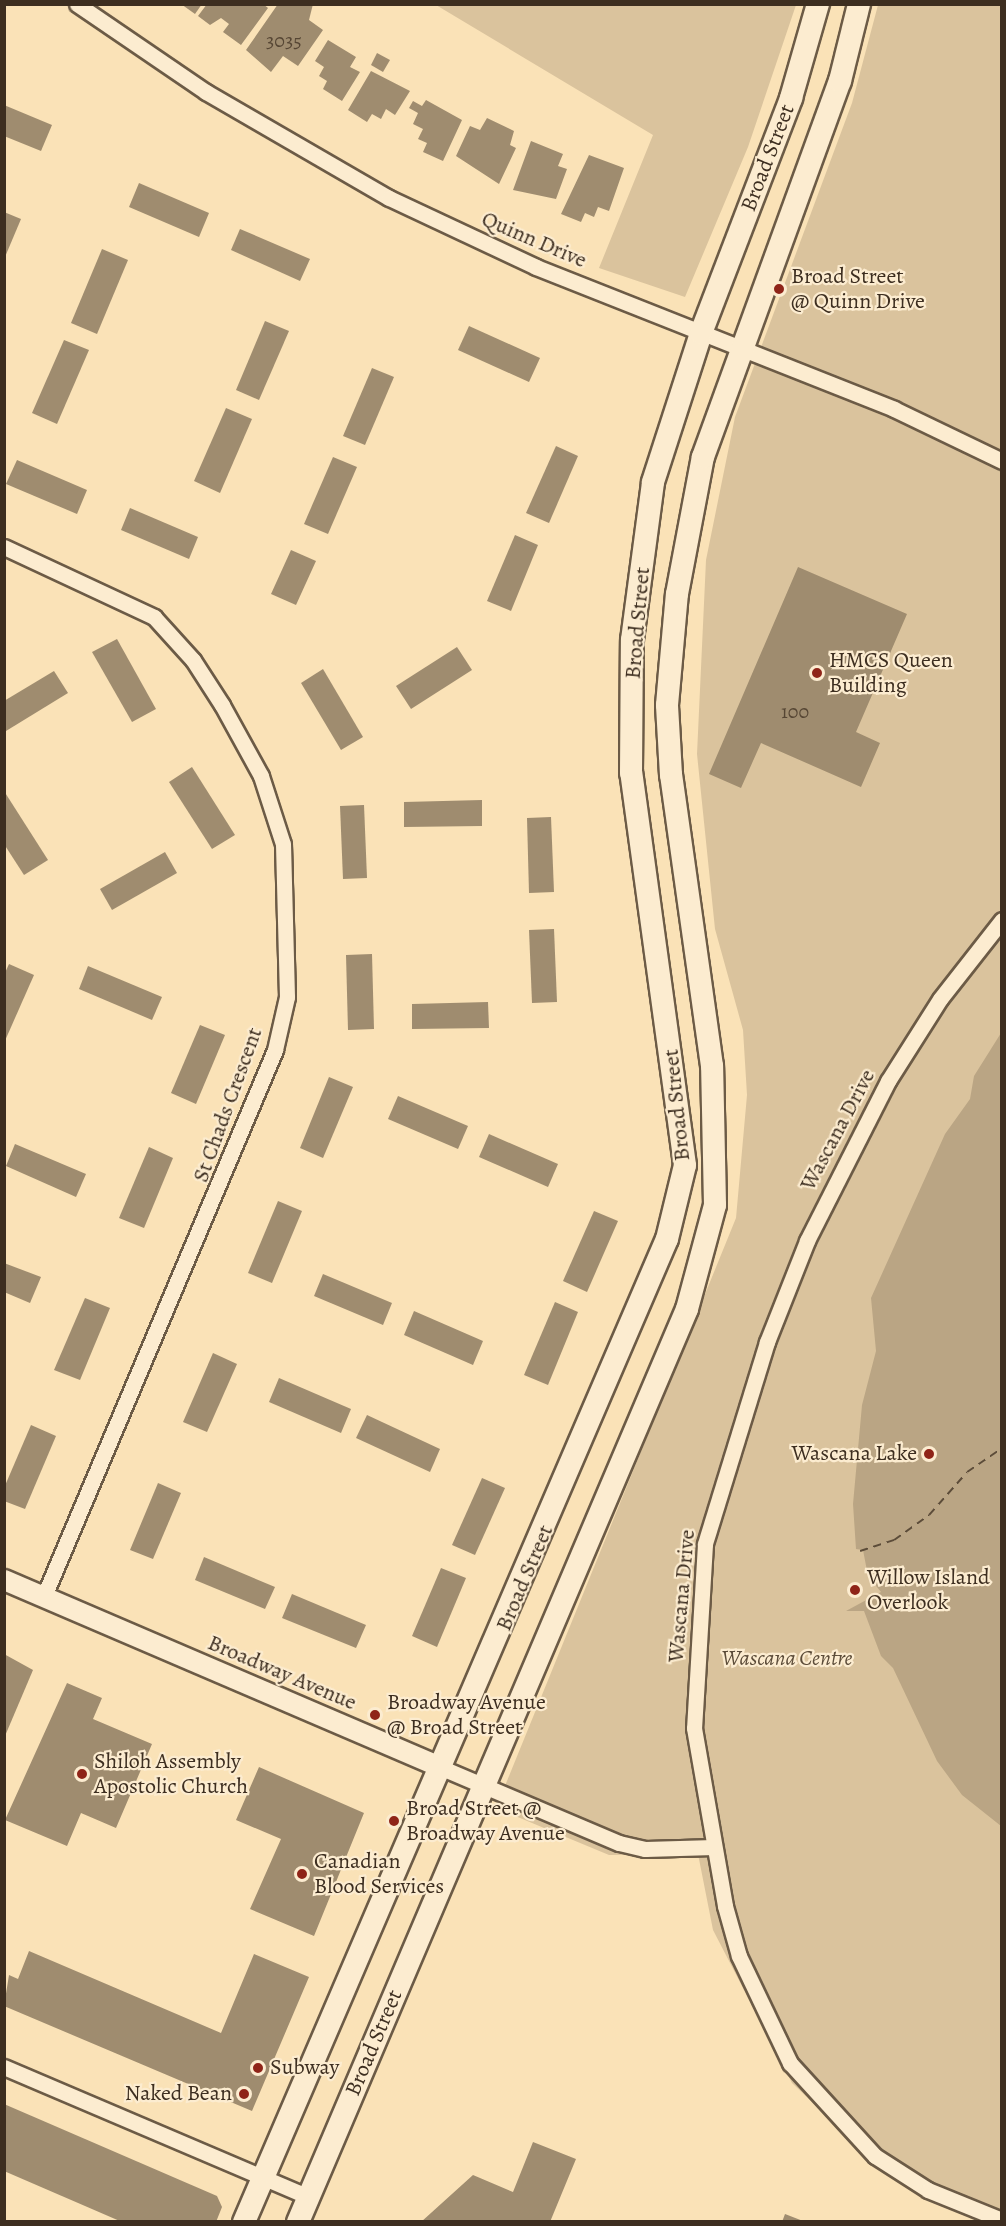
<!DOCTYPE html>
<style>
body{margin:0}
#map{position:relative;width:1006px;height:2226px;overflow:hidden;background:#fae2b7;font-family:Alegreya,serif}
div>[style]{position:absolute}
[style*='--x']{left:calc(var(--x)*1px);top:calc(var(--y)*1px);width:calc(var(--w)*1px);rotate:calc(var(--a)*1deg)}
.green>*{inset:0;background:#dac39d}
.water>*{inset:0;background:#baa584}
.ferry>*{height:1.5px;margin-top:-0.75px;transform-origin:0;background:repeating-linear-gradient(90deg,#5c4c39 0 8px,transparent 0 14px)}
.building>*{inset:0;background:#9f8c6f}
.roads{filter:drop-shadow(2px 0 #6c5b46) drop-shadow(-2px 0 #6c5b46) drop-shadow(0 2px #6c5b46) drop-shadow(0 -2px #6c5b46)}
.minor>*{height:15px;margin:-7.5px;padding:0 7.5px;transform-origin:7.5px;border-radius:7.5px;background:#fcecd0}
.tertiary>*{height:20px;margin:-10px;padding:0 10px;transform-origin:10px;border-radius:10px;background:#fcecd0}
.secondary>*{height:22px;margin:-11px;padding:0 11px;transform-origin:11px;border-radius:11px;background:#fcecd0}
.dots>*{width:16px;height:16px;translate:-50% -50%;box-sizing:border-box;border:3px solid #fcecd0;border-radius:50%}
span{translate:-50% -50%;white-space:nowrap;text-align:center;line-height:1.15;-webkit-text-stroke:4.5px #fcecd0;paint-order:stroke}
.number-label{font-size:20px;color:#564634}
.number-label span{-webkit-text-stroke-width:0}
.street-label{font-size:22px;color:#3d2e20}
.poi-label{font-size:22px;color:#3d2e20}
.left{translate:0 -50%;text-align:left}
.right{translate:-100% -50%;text-align:right}
.park-label{font-size:22px;color:#5c4c39;font-style:italic}
.frame{position:absolute;inset:0;border:6px solid #3d2e20;pointer-events:none}
</style>
<div id="map">
<div class="green">
<div style="clip-path:polygon(436px 5px,796px 5px,748px 147px,685px 297px,599px 268px,653px 135px)"></div>
<div style="clip-path:polygon(878px 5px,1001px 5px,1001px 2221px,978px 2221px,922px 2195px,872px 2159px,792px 2083px,713px 1930px,698px 1854px,609px 1855px,496px 1808px,736px 1218px,747px 1095px,743px 1030px,715px 929px,697px 754px,706px 560px,735px 417px,852px 103px)"></div>
</div>
<div class="water">
<div style="clip-path:polygon(1001px 1033px,1001px 1826px,962px 1795px,937px 1761px,893px 1668px,881px 1656px,864px 1611px,846px 1611px,881px 1592px,868px 1576px,863px 1550px,856px 1549px,853px 1504px,862px 1405px,876px 1351px,871px 1298px,945px 1134px,970px 1099px,974px 1076px)"></div>
</div>
<div class="ferry">
<div style="--x:860;--y:1551;--w:36;--a:-18"></div>
<div style="--x:894;--y:1540;--w:43;--a:-35.5"></div>
<div style="--x:929;--y:1515;--w:57;--a:-48.5"></div>
<div style="--x:967;--y:1472;--w:42;--a:-34.4"></div>
</div>
<div class="building">
<div style="clip-path:polygon(181px 4px,202px 4px,195px 14px)"></div>
<div style="clip-path:polygon(207px 4px,263px 4px,268px 8px,241px 45px,223px 32px,229px 24px,221px 18px,210px 25px,198px 16px)"></div>
<div style="clip-path:polygon(278px 4px,313px 4px,309px 20px,323px 30px,298px 66px,283px 56px,271px 72px,246px 50px)"></div>
<div style="clip-path:polygon(328px 40px,356px 57px,350px 67px,360px 72px,342px 101px,323px 89px,327px 81px,319px 76px,324px 67px,315px 61px)"></div>
<div style="clip-path:polygon(377px 53px,390px 60px,383px 72px,371px 65px)"></div>
<div style="clip-path:polygon(371px 71px,410px 91px,395px 115px,386px 109px,381px 119px,372px 114px,367px 122px,348px 110px)"></div>
<div style="clip-path:polygon(426px 100px,462px 120px,443px 161px,423px 152px,427px 143px,418px 139px,423px 129px,413px 124px,418px 113px,409px 108px,413px 101px,422px 106px)"></div>
<div style="clip-path:polygon(4px 105px,52px 125px,41px 151px,4px 136px)"></div>
<div style="clip-path:polygon(487px 118px,514px 131px,510px 145px,516px 148px,499px 184px,456px 156px,470px 126px,480px 130px)"></div>
<div style="clip-path:polygon(531px 141px,563px 154px,558px 166px,567px 169px,556px 199px,513px 190px)"></div>
<div style="clip-path:polygon(589px 155px,624px 168px,609px 211px,598px 207px,594px 217px,585px 213px,581px 222px,561px 214px)"></div>
<div style="clip-path:polygon(139px 183px,209px 213px,199px 237px,129px 207px)"></div>
<div style="clip-path:polygon(4px 212px,21px 219px,5px 257px,4px 257px)"></div>
<div style="clip-path:polygon(240px 229px,310px 259px,300px 281px,231px 250px)"></div>
<div style="clip-path:polygon(102px 249px,128px 260px,97px 334px,71px 323px)"></div>
<div style="clip-path:polygon(265px 321px,289px 331px,259px 400px,236px 390px)"></div>
<div style="clip-path:polygon(469px 326px,540px 358px,529px 382px,458px 350px)"></div>
<div style="clip-path:polygon(64px 340px,89px 350px,57px 424px,32px 413px)"></div>
<div style="clip-path:polygon(372px 368px,394px 377px,365px 445px,343px 436px)"></div>
<div style="clip-path:polygon(226px 408px,252px 419px,220px 493px,194px 481px)"></div>
<div style="clip-path:polygon(556px 446px,578px 456px,549px 523px,526px 513px)"></div>
<div style="clip-path:polygon(333px 457px,357px 467px,328px 534px,304px 524px)"></div>
<div style="clip-path:polygon(17px 460px,87px 490px,77px 514px,6px 484px)"></div>
<div style="clip-path:polygon(130px 508px,198px 537px,189px 559px,121px 530px)"></div>
<div style="clip-path:polygon(515px 535px,538px 545px,511px 611px,487px 601px)"></div>
<div style="clip-path:polygon(291px 550px,316px 561px,296px 605px,271px 594px)"></div>
<div style="clip-path:polygon(798px 567px,907px 614px,856px 732px,880px 743px,861px 787px,761px 743px,741px 788px,709px 774px)"></div>
<div style="clip-path:polygon(117px 639px,156px 709px,132px 722px,92px 652px)"></div>
<div style="clip-path:polygon(457px 647px,472px 670px,411px 709px,396px 686px)"></div>
<div style="clip-path:polygon(323px 669px,363px 737px,341px 750px,301px 683px)"></div>
<div style="clip-path:polygon(54px 671px,68px 693px,6px 731px,4px 701px)"></div>
<div style="clip-path:polygon(192px 767px,235px 835px,212px 849px,169px 782px)"></div>
<div style="clip-path:polygon(4px 791px,48px 860px,24px 875px,4px 844px)"></div>
<div style="clip-path:polygon(482px 800px,482px 826px,404px 827px,404px 802px)"></div>
<div style="clip-path:polygon(364px 805px,367px 878px,343px 879px,340px 806px)"></div>
<div style="clip-path:polygon(551px 817px,554px 892px,529px 893px,527px 818px)"></div>
<div style="clip-path:polygon(165px 852px,177px 873px,112px 910px,100px 889px)"></div>
<div style="clip-path:polygon(554px 929px,557px 1002px,532px 1003px,529px 930px)"></div>
<div style="clip-path:polygon(372px 954px,374px 1029px,348px 1030px,346px 955px)"></div>
<div style="clip-path:polygon(9px 964px,34px 975px,4px 1043px,4px 975px)"></div>
<div style="clip-path:polygon(88px 966px,162px 997px,152px 1020px,79px 989px)"></div>
<div style="clip-path:polygon(488px 1002px,489px 1028px,412px 1029px,412px 1004px)"></div>
<div style="clip-path:polygon(200px 1025px,225px 1035px,196px 1104px,171px 1093px)"></div>
<div style="clip-path:polygon(329px 1077px,353px 1087px,323px 1158px,300px 1148px)"></div>
<div style="clip-path:polygon(398px 1096px,468px 1126px,458px 1149px,388px 1119px)"></div>
<div style="clip-path:polygon(489px 1134px,558px 1164px,548px 1187px,479px 1157px)"></div>
<div style="clip-path:polygon(15px 1144px,86px 1174px,76px 1197px,6px 1166px)"></div>
<div style="clip-path:polygon(149px 1147px,173px 1158px,144px 1228px,119px 1218px)"></div>
<div style="clip-path:polygon(278px 1201px,302px 1211px,272px 1283px,248px 1273px)"></div>
<div style="clip-path:polygon(594px 1211px,618px 1221px,587px 1292px,563px 1281px)"></div>
<div style="clip-path:polygon(4px 1263px,41px 1277px,30px 1303px,4px 1292px)"></div>
<div style="clip-path:polygon(323px 1274px,392px 1303px,383px 1325px,314px 1296px)"></div>
<div style="clip-path:polygon(85px 1298px,110px 1308px,80px 1380px,54px 1370px)"></div>
<div style="clip-path:polygon(555px 1302px,578px 1312px,548px 1385px,524px 1375px)"></div>
<div style="clip-path:polygon(414px 1311px,483px 1341px,473px 1365px,404px 1335px)"></div>
<div style="clip-path:polygon(213px 1353px,237px 1364px,207px 1432px,183px 1422px)"></div>
<div style="clip-path:polygon(279px 1378px,351px 1409px,341px 1433px,269px 1402px)"></div>
<div style="clip-path:polygon(367px 1415px,440px 1449px,430px 1472px,356px 1438px)"></div>
<div style="clip-path:polygon(31px 1425px,56px 1436px,25px 1509px,4px 1501px,4px 1488px)"></div>
<div style="clip-path:polygon(482px 1478px,505px 1488px,475px 1555px,452px 1545px)"></div>
<div style="clip-path:polygon(158px 1483px,181px 1493px,153px 1559px,130px 1550px)"></div>
<div style="clip-path:polygon(204px 1557px,275px 1587px,265px 1609px,195px 1580px)"></div>
<div style="clip-path:polygon(441px 1568px,466px 1578px,437px 1647px,412px 1636px)"></div>
<div style="clip-path:polygon(292px 1594px,366px 1625px,356px 1648px,282px 1618px)"></div>
<div style="clip-path:polygon(4px 1654px,33px 1670px,5px 1736px,4px 1736px)"></div>
<div style="clip-path:polygon(67px 1683px,102px 1698px,93px 1719px,152px 1744px,116px 1828px,81px 1813px,67px 1846px,5px 1820px)"></div>
<div style="clip-path:polygon(259px 1767px,364px 1813px,314px 1936px,250px 1909px,281px 1839px,236px 1820px)"></div>
<div style="clip-path:polygon(29px 1951px,221px 2033px,254px 1954px,309px 1977px,252px 2111px,4px 2006px,9px 1975px,18px 1979px)"></div>
<div style="clip-path:polygon(4px 2104px,217px 2196px,222px 2207px,216px 2222px,122px 2222px,4px 2171px)"></div>
<div style="clip-path:polygon(533px 2142px,576px 2159px,550px 2222px,421px 2222px,473px 2175px,513px 2192px)"></div>
<div style="clip-path:polygon(785px 2214px,803px 2221px,803px 2222px,782px 2222px)"></div>
</div>
<div class="roads">
<div class="minor">
<div style="--x:77;--y:4;--w:156;--a:34.3"></div>
<div style="--x:206;--y:92;--w:211;--a:30.1"></div>
<div style="--x:389;--y:198;--w:162;--a:25.1"></div>
<div style="--x:536;--y:267;--w:385;--a:21.6"></div>
<div style="--x:894;--y:409;--w:120;--a:25.7"></div>
<div style="--x:4;--y:547;--w:166;--a:25"></div>
<div style="--x:154;--y:617;--w:58;--a:47.8"></div>
<div style="--x:193;--y:660;--w:54;--a:57.2"></div>
<div style="--x:222;--y:705;--w:81;--a:61.2"></div>
<div style="--x:261;--y:776;--w:71;--a:72.1"></div>
<div style="--x:283;--y:844;--w:153;--a:88.5"></div>
<div style="--x:287;--y:997;--w:54;--a:102.8"></div>
<div style="--x:275;--y:1050;--w:593;--a:112.93"></div>
<div style="--x:1002;--y:920;--w:100;--a:128.1"></div>
<div style="--x:940;--y:999;--w:97;--a:122.4"></div>
<div style="--x:888;--y:1081;--w:179;--a:116.9"></div>
<div style="--x:807;--y:1241;--w:109;--a:111.6"></div>
<div style="--x:767;--y:1342;--w:211;--a:107.1"></div>
<div style="--x:705;--y:1544;--w:184;--a:93.4"></div>
<div style="--x:694;--y:1728;--w:181;--a:80.1"></div>
<div style="--x:725;--y:1906;--w:52;--a:74.4"></div>
<div style="--x:739;--y:1956;--w:119;--a:64.5"></div>
<div style="--x:790;--y:2063;--w:126;--a:47.6"></div>
<div style="--x:875;--y:2156;--w:63;--a:32.7"></div>
<div style="--x:928;--y:2190;--w:80;--a:22.1"></div>
<div style="--x:442;--y:1768;--w:192;--a:23"></div>
<div style="--x:619;--y:1843;--w:27;--a:13"></div>
<div style="--x:645;--y:1849;--w:69;--a:-1.7"></div>
<div style="--x:4;--y:2067;--w:332;--a:23.1"></div>
</div>
<div class="tertiary">
<div style="--x:4;--y:1580;--w:477;--a:23.2"></div>
</div>
<div class="secondary">
<div style="--x:244;--y:2222;--w:1070;--a:-66.72"></div>
<div style="--x:667;--y:1239;--w:76;--a:-76.3"></div>
<div style="--x:685;--y:1165;--w:396;--a:-97.8"></div>
<div style="--x:631;--y:773;--w:133;--a:-89.6"></div>
<div style="--x:632;--y:640;--w:159;--a:-82.4"></div>
<div style="--x:653;--y:482;--w:157;--a:-72.1"></div>
<div style="--x:701;--y:333;--w:252;--a:-69"></div>
<div style="--x:791;--y:98;--w:98;--a:-74"></div>
<div style="--x:298;--y:2222;--w:992;--a:-66.92"></div>
<div style="--x:687;--y:1309;--w:108;--a:-74.9"></div>
<div style="--x:715;--y:1205;--w:139;--a:-91.2"></div>
<div style="--x:712;--y:1066;--w:294;--a:-98"></div>
<div style="--x:671;--y:775;--w:70;--a:-93.3"></div>
<div style="--x:667;--y:705;--w:111;--a:-84.9"></div>
<div style="--x:677;--y:594;--w:139;--a:-79.3"></div>
<div style="--x:703;--y:457;--w:400;--a:-70"></div>
<div style="--x:840;--y:81;--w:79;--a:-76.1"></div>
</div>
</div>
<div class="dots">
<div style="left:779px;top:289px;background:#8f2418"></div>
<div style="left:817px;top:673px;background:#8f2418"></div>
<div style="left:929px;top:1454px;background:#8f2418"></div>
<div style="left:855px;top:1590px;background:#8f2418"></div>
<div style="left:375px;top:1715px;background:#8f2418"></div>
<div style="left:82px;top:1774px;background:#8f2418"></div>
<div style="left:394px;top:1821px;background:#8f2418"></div>
<div style="left:302px;top:1874px;background:#8f2418"></div>
<div style="left:258px;top:2068px;background:#8f2418"></div>
<div style="left:244px;top:2094px;background:#8f2418"></div>
</div>
<div class="number-label">
<span style="left:284px;top:40px">3035</span>
<span style="left:795px;top:711px">100</span>
</div>
<div class="street-label">
<span style="left:768px;top:158px;rotate:-69deg">Broad Street</span>
<span style="left:534px;top:240px;rotate:23deg">Quinn Drive</span>
<span style="left:638px;top:623px;rotate:-85deg">Broad Street</span>
<span style="left:228px;top:1105px;rotate:-70deg">St Chads Crescent</span>
<span style="left:677px;top:1105px;rotate:-96deg">Broad Street</span>
<span style="left:838px;top:1130px;rotate:-62deg">Wascana Drive</span>
<span style="left:525px;top:1578px;rotate:-67deg">Broad Street</span>
<span style="left:682px;top:1596px;rotate:-85deg">Wascana Drive</span>
<span style="left:282px;top:1673px;rotate:23deg">Broadway Avenue</span>
<span style="left:374px;top:2043px;rotate:-67deg">Broad Street</span>
</div>
<div class="poi-label">
<span class="left" style="left:791px;top:289px">Broad Street<br>@ Quinn Drive</span>
<span class="left" style="left:829px;top:673px">HMCS Queen<br>Building</span>
<span class="right" style="left:917px;top:1454px">Wascana Lake</span>
<span class="left" style="left:867px;top:1590px">Willow Island<br>Overlook</span>
<span class="left" style="left:387px;top:1715px">Broadway Avenue<br>@ Broad Street</span>
<span class="left" style="left:94px;top:1774px">Shiloh Assembly<br>Apostolic Church</span>
<span class="left" style="left:406px;top:1821px">Broad Street @<br>Broadway Avenue</span>
<span class="left" style="left:314px;top:1874px">Canadian<br>Blood Services</span>
<span class="left" style="left:270px;top:2068px">Subway</span>
<span class="right" style="left:232px;top:2094px">Naked Bean</span>
</div>
<div class="park-label">
<span style="left:787px;top:1659px">Wascana Centre</span>
</div>
<div class="frame"></div>
</div>
